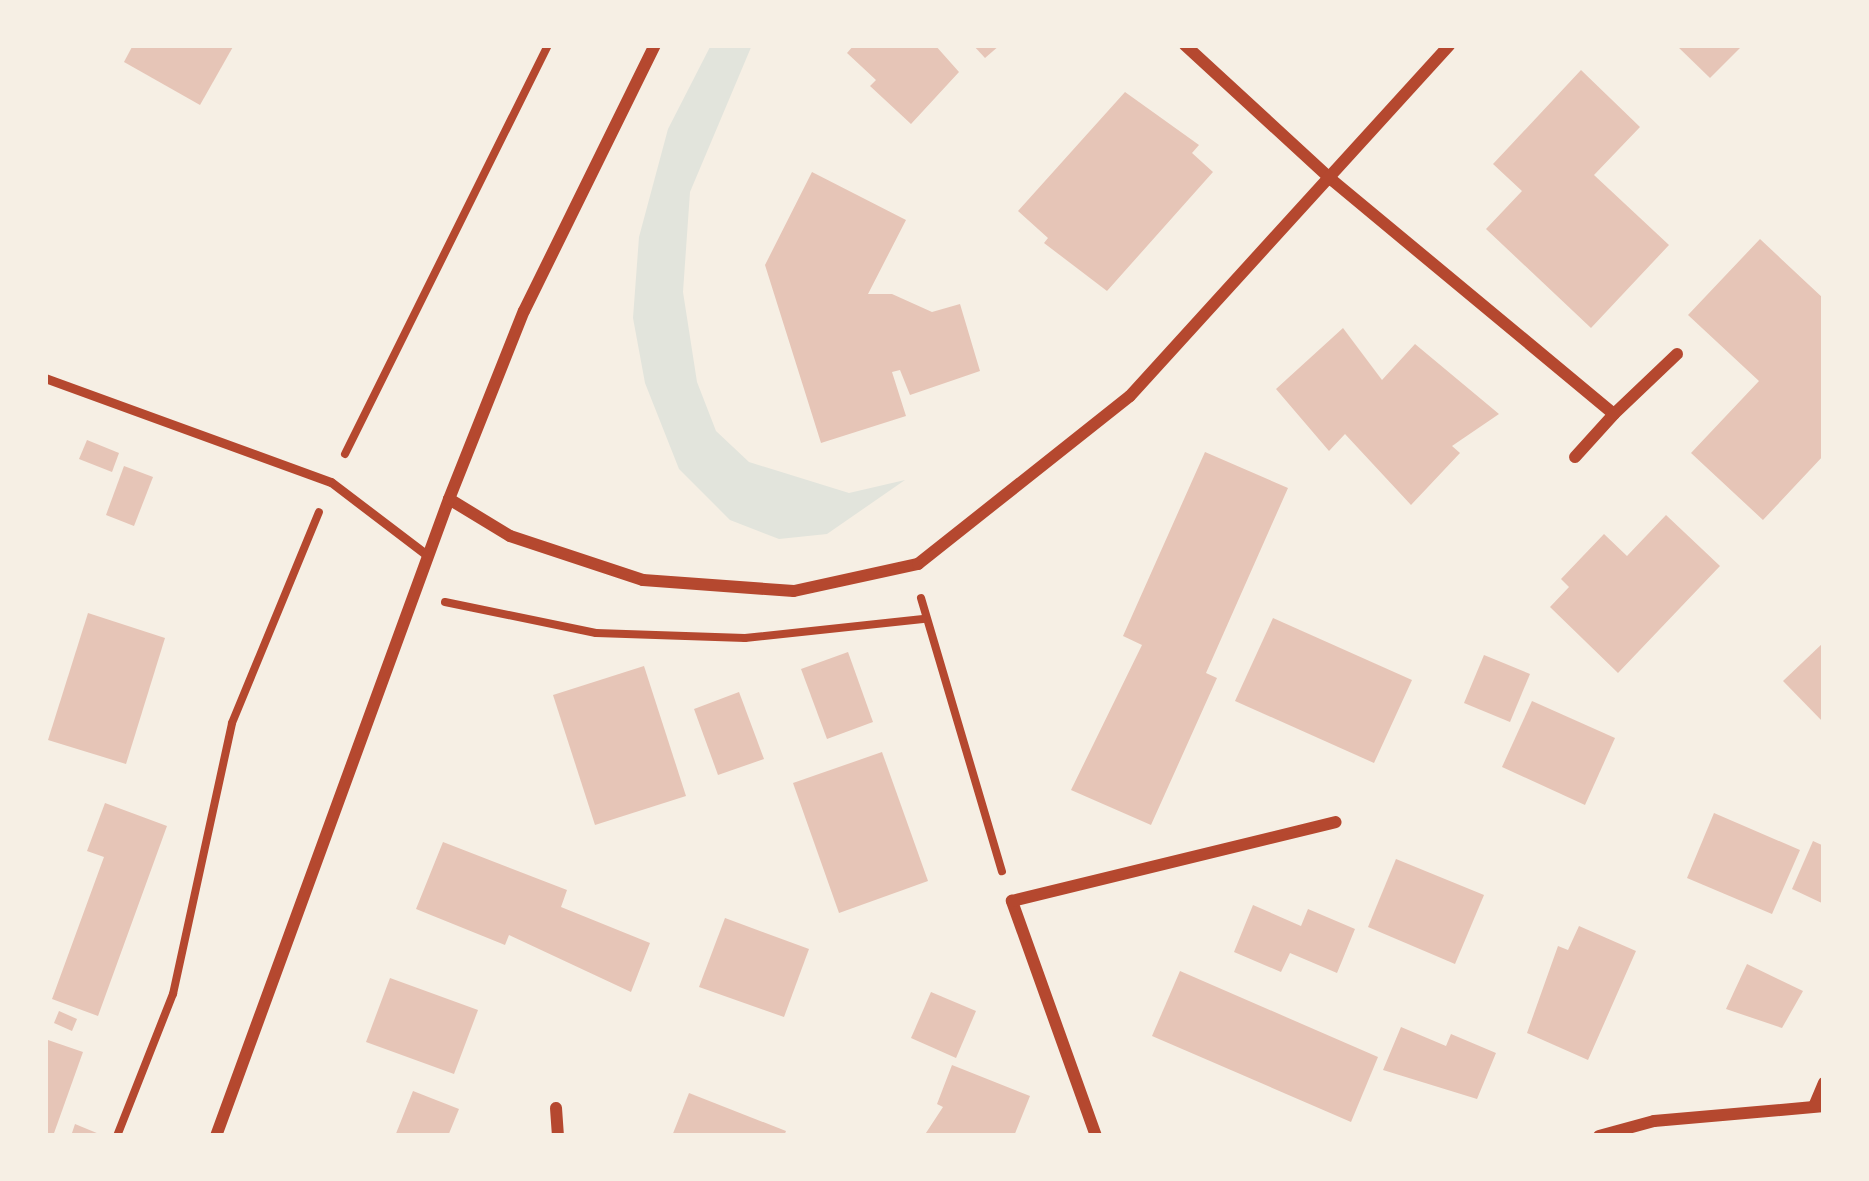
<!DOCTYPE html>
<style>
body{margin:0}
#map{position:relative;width:1869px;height:1181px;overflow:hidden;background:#f6efe4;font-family:Cabin,sans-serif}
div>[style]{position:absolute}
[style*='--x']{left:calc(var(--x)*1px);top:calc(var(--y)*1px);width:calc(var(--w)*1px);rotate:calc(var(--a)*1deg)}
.green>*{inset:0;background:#e2e4dc}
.building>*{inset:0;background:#e6c5b7}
.path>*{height:8px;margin:-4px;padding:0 4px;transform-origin:4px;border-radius:4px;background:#b5482f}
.service>*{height:9px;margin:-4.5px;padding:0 4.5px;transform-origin:4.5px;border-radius:4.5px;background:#b5482f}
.minor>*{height:12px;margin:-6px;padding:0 6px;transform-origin:6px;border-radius:6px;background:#b5482f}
span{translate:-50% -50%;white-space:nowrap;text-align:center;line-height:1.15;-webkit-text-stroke:12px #f6efe4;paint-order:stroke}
.frame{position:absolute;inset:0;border:48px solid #f6efe4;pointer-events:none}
</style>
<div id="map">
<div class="green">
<div style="clip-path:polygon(711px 45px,752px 45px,690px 192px,683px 292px,697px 382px,716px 431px,749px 462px,849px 493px,905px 480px,827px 534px,779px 539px,730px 520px,679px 469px,645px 383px,633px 318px,639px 237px,668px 129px)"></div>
</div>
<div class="building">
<div style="clip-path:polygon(133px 45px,234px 45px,200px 105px,124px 62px)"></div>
<div style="clip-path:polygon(854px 45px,935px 45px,959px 72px,911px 124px,870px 86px,876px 80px,847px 53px)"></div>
<div style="clip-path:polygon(973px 45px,1000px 45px,985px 58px)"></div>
<div style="clip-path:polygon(1676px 45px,1743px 45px,1710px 78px)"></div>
<div style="clip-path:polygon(1581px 70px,1640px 127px,1594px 175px,1669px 245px,1591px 328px,1486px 229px,1522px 191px,1493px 164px)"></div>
<div style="clip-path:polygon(1125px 92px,1199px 145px,1192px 153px,1213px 172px,1107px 291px,1044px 243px,1048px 238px,1018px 211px)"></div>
<div style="clip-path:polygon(812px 172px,906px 220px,868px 294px,892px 294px,932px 312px,960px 304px,980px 371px,910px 395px,900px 370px,892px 372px,906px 416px,821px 443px,765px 265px)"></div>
<div style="clip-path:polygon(1760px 239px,1824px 299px,1824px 455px,1763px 520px,1691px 453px,1759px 381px,1688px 315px)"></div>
<div style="clip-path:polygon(1343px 328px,1382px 380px,1415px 344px,1499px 414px,1452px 446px,1460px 453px,1411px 505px,1345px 434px,1329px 451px,1276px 389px)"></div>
<div style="clip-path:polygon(87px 440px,119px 453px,112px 472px,79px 459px)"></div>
<div style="clip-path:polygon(1205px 452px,1288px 488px,1206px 673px,1217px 678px,1151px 825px,1071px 790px,1142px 645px,1123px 636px)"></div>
<div style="clip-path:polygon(124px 466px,153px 477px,134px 526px,106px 515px)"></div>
<div style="clip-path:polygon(1666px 515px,1720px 566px,1618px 673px,1550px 607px,1569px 587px,1561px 579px,1604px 534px,1627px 556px)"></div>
<div style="clip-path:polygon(88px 613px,165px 638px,126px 764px,48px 740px)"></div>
<div style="clip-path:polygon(1273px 618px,1412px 680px,1374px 763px,1235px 701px)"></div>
<div style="clip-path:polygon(1824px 642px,1824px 723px,1783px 681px)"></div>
<div style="clip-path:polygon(848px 652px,873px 722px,827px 739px,801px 669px)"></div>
<div style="clip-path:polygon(1484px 655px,1530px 674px,1510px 722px,1464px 703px)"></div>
<div style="clip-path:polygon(644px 666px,686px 796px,595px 825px,553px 695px)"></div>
<div style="clip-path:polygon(739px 692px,764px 759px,718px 775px,694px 709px)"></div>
<div style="clip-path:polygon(1532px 701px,1615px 738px,1585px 805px,1502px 767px)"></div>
<div style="clip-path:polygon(882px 752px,928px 881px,839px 913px,793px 783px)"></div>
<div style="clip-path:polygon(105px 803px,167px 826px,98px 1016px,52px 999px,104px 857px,87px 851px)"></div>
<div style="clip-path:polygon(1714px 813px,1800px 850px,1772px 914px,1687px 878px)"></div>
<div style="clip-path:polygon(1813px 841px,1824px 846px,1824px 904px,1792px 889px)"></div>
<div style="clip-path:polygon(443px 842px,567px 890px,561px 907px,650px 943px,631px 992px,509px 935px,505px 945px,416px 909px)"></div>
<div style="clip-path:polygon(1396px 859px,1484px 895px,1455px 964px,1368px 927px)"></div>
<div style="clip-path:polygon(1253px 905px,1301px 926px,1308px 909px,1355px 929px,1337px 973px,1290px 953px,1281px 972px,1234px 952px)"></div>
<div style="clip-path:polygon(725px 918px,809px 949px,784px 1017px,699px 987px)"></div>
<div style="clip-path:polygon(1579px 926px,1636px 951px,1588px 1060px,1527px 1033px,1558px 946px,1568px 950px)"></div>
<div style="clip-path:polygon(1747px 964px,1803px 991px,1782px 1028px,1726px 1009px)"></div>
<div style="clip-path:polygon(1180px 971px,1378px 1057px,1351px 1122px,1152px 1036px)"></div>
<div style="clip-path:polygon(390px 978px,478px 1010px,454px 1074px,366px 1042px)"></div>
<div style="clip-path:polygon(931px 992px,976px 1011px,956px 1058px,911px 1038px)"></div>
<div style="clip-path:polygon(59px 1011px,77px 1019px,72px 1031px,54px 1023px)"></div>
<div style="clip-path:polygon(1401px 1027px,1446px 1046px,1451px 1034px,1496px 1053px,1477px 1099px,1383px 1070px)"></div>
<div style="clip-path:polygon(45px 1039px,83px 1052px,53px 1136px,45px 1136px)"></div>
<div style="clip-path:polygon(952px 1065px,1030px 1096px,1014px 1136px,924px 1136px,943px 1107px,937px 1104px)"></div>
<div style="clip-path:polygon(413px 1091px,459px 1109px,448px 1136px,395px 1136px)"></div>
<div style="clip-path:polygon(689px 1093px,786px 1131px,784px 1136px,672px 1136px)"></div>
<div style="clip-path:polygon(75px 1124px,104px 1136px,71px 1136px)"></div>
</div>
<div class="path">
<div style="--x:345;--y:454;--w:457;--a:-63.6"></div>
<div style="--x:921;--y:598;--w:285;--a:73.5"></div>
<div style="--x:445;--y:602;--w:154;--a:11.6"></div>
<div style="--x:596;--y:633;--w:149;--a:1.9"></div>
<div style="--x:745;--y:638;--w:179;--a:-6.1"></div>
<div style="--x:117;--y:1136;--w:153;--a:-68.5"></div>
<div style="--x:173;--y:994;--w:277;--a:-77.7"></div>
<div style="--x:232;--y:723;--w:228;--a:-67.6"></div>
</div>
<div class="service">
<div style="--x:45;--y:378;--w:304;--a:20"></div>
<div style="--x:331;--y:482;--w:122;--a:37.3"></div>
</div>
<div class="minor">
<div style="--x:1185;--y:45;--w:200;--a:42.6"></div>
<div style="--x:1332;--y:180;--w:366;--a:39.7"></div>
<div style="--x:1614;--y:414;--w:58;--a:132.2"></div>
<div style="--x:1614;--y:414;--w:87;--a:-43.6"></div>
<div style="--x:449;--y:499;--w:71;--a:31.2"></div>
<div style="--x:510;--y:536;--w:140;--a:18.3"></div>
<div style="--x:643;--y:580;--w:151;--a:4.2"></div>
<div style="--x:794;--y:591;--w:127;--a:-12.3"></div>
<div style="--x:918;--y:564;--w:270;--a:-38.4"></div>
<div style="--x:1130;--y:396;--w:474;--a:-47.7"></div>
<div style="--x:1815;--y:1104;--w:23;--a:-67"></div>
<div style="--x:556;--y:1108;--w:28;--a:86"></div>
<div style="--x:216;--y:1136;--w:678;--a:-69.91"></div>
<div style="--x:449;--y:499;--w:202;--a:-68.3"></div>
<div style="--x:524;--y:311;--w:297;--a:-63.8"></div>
<div style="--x:1096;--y:1136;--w:250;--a:-109.7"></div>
<div style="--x:1012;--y:901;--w:333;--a:-13.7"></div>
<div style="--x:1599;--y:1136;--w:57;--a:-15.3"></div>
<div style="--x:1654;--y:1121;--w:171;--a:-5"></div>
</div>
<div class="frame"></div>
</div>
